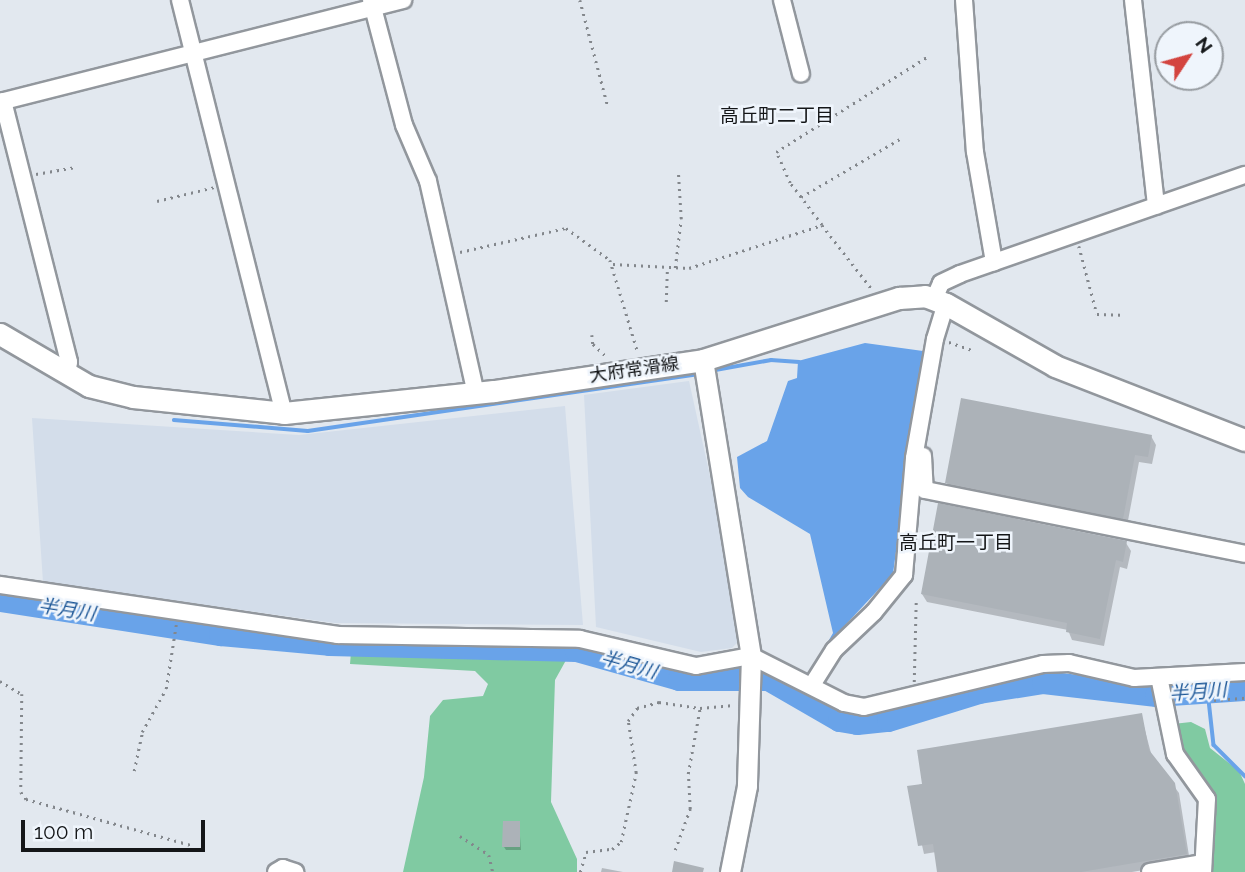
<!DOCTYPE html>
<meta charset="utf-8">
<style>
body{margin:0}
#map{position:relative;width:1245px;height:872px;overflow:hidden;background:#e2e8ef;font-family:Raleway,"Noto Sans JP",sans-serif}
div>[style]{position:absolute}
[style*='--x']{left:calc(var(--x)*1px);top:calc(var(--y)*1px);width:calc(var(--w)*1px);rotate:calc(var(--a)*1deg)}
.built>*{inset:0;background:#d3ddea}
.green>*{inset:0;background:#80caa2}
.water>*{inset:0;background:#69a3e9}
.shadow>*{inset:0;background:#0003}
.stream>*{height:3.5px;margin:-1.75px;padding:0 1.75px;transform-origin:1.75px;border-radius:1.75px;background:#69a3e9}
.river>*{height:23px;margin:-11.5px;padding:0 11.5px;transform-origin:11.5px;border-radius:11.5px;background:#69a3e9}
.building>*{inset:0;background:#acb2b8}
.path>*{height:2.5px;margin-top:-1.25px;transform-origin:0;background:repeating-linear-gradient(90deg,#83878c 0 2px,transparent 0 7px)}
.roads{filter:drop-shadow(2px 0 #92979d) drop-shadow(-2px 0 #92979d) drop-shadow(0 2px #92979d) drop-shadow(0 -2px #92979d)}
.minor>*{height:16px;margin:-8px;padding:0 8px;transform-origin:8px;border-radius:8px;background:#fff}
.tertiary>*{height:19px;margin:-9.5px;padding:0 9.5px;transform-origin:9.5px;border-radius:9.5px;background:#fff}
.secondary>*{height:21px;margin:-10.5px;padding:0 10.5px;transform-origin:10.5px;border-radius:10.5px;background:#fff}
span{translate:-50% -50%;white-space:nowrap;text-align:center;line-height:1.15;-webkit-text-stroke:5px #eff5fc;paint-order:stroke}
.street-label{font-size:18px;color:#141618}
.neighbourhood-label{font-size:19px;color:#141618}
.water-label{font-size:19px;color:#1d5797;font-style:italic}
.north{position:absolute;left:1154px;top:21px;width:70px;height:70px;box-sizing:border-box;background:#eff5fc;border:2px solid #979ca1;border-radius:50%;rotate:54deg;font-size:19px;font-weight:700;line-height:28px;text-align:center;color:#141618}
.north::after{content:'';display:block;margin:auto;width:24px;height:32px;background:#d3443f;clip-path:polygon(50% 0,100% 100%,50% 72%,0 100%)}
.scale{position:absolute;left:21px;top:820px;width:184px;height:32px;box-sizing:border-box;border:4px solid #141618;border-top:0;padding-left:9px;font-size:21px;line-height:24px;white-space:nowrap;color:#141618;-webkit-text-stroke:5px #eff5fc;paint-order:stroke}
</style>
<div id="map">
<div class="built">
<div style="clip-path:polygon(689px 381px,727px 553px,738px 642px,732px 648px,701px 652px,596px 627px,584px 395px)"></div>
<div style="clip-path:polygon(565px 406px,583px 625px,335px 623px,43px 582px,32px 418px,299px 435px)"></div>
</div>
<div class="green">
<div style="clip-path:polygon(351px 652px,570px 653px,555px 680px,551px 802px,577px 859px,577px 872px,403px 872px,424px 777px,430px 716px,443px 700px,483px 696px,488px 684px,475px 671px,350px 664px)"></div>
<div style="clip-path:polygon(1191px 722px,1205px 729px,1210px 748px,1239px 771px,1245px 784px,1245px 872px,1213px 872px,1211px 798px,1182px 751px,1173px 724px)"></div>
</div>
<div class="water">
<div style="clip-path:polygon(865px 343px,923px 351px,893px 574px,836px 635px,811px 671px,833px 633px,810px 534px,748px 497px,740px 488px,737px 457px,767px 441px,788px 381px,797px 378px,798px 361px)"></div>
</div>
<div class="shadow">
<div style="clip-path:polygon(1151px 436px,1156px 445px,1152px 464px,1139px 462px,1127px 526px,952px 491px,947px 483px)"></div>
<div style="clip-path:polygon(1126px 543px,1131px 551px,1127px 569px,1120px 567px,1104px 646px,1072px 640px,1068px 630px,927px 602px,922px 594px)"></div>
<div style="clip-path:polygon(1141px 715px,1152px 757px,1179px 793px,1190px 862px,1132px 872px,939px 872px,936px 852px,924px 854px,909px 788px)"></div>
<div style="clip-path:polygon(519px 822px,521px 850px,506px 850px,504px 847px)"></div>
<div style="clip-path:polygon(602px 868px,623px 872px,601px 872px)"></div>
</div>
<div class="stream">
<div style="--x:710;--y:371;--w:62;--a:-10.2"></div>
<div style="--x:771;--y:360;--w:28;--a:4"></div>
<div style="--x:174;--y:420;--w:134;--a:4.7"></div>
<div style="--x:308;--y:431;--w:395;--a:-8.3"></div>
<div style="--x:1208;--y:691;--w:54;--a:83.7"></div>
<div style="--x:1214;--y:745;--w:44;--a:45"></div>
</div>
<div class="river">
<div style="--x:0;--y:600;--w:223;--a:8.8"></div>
<div style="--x:220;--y:634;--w:109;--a:5.2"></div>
<div style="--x:329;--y:644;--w:247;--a:1.4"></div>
<div style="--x:576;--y:650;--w:107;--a:15.7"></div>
<div style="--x:679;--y:679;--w:89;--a:0"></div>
<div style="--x:768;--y:679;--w:82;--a:30"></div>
<div style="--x:839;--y:720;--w:18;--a:9"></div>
<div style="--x:857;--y:723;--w:31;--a:-6"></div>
<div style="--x:888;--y:720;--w:95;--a:-17.1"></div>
<div style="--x:979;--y:692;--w:65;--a:-8.9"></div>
<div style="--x:1043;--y:682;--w:114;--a:6.6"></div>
<div style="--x:1156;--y:695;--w:89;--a:-3.9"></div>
</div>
<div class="building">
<div style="clip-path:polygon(961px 398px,1152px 435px,1148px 457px,1135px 455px,1123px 519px,945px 483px)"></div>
<div style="clip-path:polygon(938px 503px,1127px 541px,1123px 562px,1116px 560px,1100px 639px,1066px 632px,1067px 623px,921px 594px)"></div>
<div style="clip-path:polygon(1142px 713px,1149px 750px,1175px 783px,1187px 854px,1081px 872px,937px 872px,933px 844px,918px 846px,907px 786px,922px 784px,917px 750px)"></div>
<div style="clip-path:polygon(503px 821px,520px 821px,520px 847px,502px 847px)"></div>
<div style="clip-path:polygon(674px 861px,704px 868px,703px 872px,672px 872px)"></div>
</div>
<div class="path">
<div style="--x:580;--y:0;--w:111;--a:75.3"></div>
<div style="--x:36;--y:174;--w:39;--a:-10"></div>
<div style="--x:801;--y:197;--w:115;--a:-30.4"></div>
<div style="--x:157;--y:201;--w:60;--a:-13.6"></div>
<div style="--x:822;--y:225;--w:53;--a:-127.3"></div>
<div style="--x:790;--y:183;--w:34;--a:-114"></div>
<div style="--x:776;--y:152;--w:178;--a:-32.2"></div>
<div style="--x:1079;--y:246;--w:70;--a:75.2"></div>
<div style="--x:1097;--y:314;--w:24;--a:2"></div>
<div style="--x:460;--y:252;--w:109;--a:-12.8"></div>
<div style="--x:566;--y:228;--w:54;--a:36"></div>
<div style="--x:610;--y:260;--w:97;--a:73.2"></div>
<div style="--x:613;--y:264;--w:76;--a:3"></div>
<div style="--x:689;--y:268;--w:140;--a:-17.9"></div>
<div style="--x:822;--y:225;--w:80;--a:52.1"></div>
<div style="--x:675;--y:268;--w:49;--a:-83"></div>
<div style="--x:681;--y:219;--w:49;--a:-93.5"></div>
<div style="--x:666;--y:302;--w:34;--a:-88"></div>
<div style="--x:592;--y:335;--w:9;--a:84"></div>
<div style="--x:593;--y:344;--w:19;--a:43"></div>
<div style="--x:949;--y:342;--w:24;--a:19"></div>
<div style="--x:0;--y:681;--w:26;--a:31"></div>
<div style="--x:22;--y:694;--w:98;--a:90.6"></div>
<div style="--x:21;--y:792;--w:9;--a:54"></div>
<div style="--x:26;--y:799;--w:174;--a:15.6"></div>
<div style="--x:914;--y:682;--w:84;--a:-88.6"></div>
<div style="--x:1214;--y:700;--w:31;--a:-4"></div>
<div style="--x:134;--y:771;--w:40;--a:-78"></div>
<div style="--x:142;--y:732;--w:49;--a:-60.8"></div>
<div style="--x:166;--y:689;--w:65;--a:-81.1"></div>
<div style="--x:460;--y:836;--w:35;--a:33"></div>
<div style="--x:489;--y:855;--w:17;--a:77"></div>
<div style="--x:675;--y:850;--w:44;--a:-69.9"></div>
<div style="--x:690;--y:809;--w:35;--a:-93"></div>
<div style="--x:688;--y:774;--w:67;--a:-79.7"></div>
<div style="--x:580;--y:872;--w:21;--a:-73"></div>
<div style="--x:586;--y:852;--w:26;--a:-7"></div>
<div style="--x:612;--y:849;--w:11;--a:-38"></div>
<div style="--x:621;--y:842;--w:71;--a:-77.7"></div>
<div style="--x:636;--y:773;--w:53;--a:-98.7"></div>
<div style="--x:628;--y:721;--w:16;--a:-55"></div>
<div style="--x:637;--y:708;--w:23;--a:-15"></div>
<div style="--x:659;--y:702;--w:41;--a:8.3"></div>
<div style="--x:700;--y:708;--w:34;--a:-5"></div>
</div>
<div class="roads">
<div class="minor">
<div style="--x:180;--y:0;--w:426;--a:75.9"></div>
<div style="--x:371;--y:0;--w:129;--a:75.2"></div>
<div style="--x:404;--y:125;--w:61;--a:66.8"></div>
<div style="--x:428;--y:181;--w:214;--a:77.3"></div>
<div style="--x:782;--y:0;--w:76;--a:75.6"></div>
<div style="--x:964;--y:0;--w:152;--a:85.9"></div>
<div style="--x:975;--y:152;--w:112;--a:80.2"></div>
<div style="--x:1133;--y:0;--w:207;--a:83.6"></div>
<div style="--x:3;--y:101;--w:269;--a:75.8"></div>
<div style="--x:69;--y:362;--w:13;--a:99"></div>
<div style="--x:0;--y:102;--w:416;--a:-14.2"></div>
<div style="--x:934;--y:299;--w:17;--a:-66"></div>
<div style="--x:941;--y:283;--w:21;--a:-25"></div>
<div style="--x:960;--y:274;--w:302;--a:-19.2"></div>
<div style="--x:923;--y:456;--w:34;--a:87"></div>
<div style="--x:925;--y:490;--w:326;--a:11.3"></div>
<div style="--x:0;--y:585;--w:341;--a:8.4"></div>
<div style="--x:337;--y:635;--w:243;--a:0.9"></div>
<div style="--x:580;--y:639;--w:119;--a:13.1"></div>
<div style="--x:696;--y:666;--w:56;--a:-10.3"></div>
<div style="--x:751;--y:656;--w:104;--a:26.8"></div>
<div style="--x:844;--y:703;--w:20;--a:11"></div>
<div style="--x:864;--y:707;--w:184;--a:-13.5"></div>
<div style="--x:1043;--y:664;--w:26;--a:-2"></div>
<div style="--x:1069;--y:663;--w:67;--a:13"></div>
<div style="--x:1134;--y:678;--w:111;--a:-3.1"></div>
<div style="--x:1159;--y:677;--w:79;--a:78.3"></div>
<div style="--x:1175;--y:754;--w:55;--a:54.6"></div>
<div style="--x:1207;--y:799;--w:73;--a:93.1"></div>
<div style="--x:812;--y:685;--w:41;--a:-57.8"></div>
<div style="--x:834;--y:650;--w:55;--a:-43.5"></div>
<div style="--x:874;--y:612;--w:48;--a:-51"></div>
<div style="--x:904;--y:575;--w:117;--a:-85.1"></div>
<div style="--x:914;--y:458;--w:121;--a:-80"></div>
<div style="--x:935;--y:339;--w:37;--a:-73"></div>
<div style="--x:276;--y:872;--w:8;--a:-30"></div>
<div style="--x:283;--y:868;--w:13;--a:18"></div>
<div style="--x:1150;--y:872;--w:54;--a:-9.6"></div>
</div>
<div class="tertiary">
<div style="--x:703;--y:360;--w:300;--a:80.8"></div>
<div style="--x:751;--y:656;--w:130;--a:91.8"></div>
<div style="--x:747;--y:786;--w:88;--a:101.2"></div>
</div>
<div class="secondary">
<div style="--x:0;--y:334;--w:103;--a:30.3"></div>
<div style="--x:89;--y:386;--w:45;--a:14"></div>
<div style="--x:133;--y:397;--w:152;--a:6"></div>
<div style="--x:284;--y:413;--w:211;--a:-6"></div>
<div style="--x:494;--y:391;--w:211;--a:-8.4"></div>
<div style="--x:703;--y:360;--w:206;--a:-17.6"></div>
<div style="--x:899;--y:298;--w:26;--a:-4"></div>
<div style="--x:925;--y:296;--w:22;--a:21"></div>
<div style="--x:946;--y:304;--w:125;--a:29.6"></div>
<div style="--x:1055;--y:366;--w:204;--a:21.3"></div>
</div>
</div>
<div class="street-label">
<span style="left:634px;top:370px;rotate:-8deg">大府常滑線</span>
</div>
<div class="neighbourhood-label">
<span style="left:777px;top:116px">高丘町二丁目</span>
<span style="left:956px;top:543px">高丘町一丁目</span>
</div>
<div class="water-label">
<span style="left:67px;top:610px;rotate:9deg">半月川</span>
<span style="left:629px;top:665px;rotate:16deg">半月川</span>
<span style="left:1198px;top:692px;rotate:-4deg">半月川</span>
</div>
<div class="north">N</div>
<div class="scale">100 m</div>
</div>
